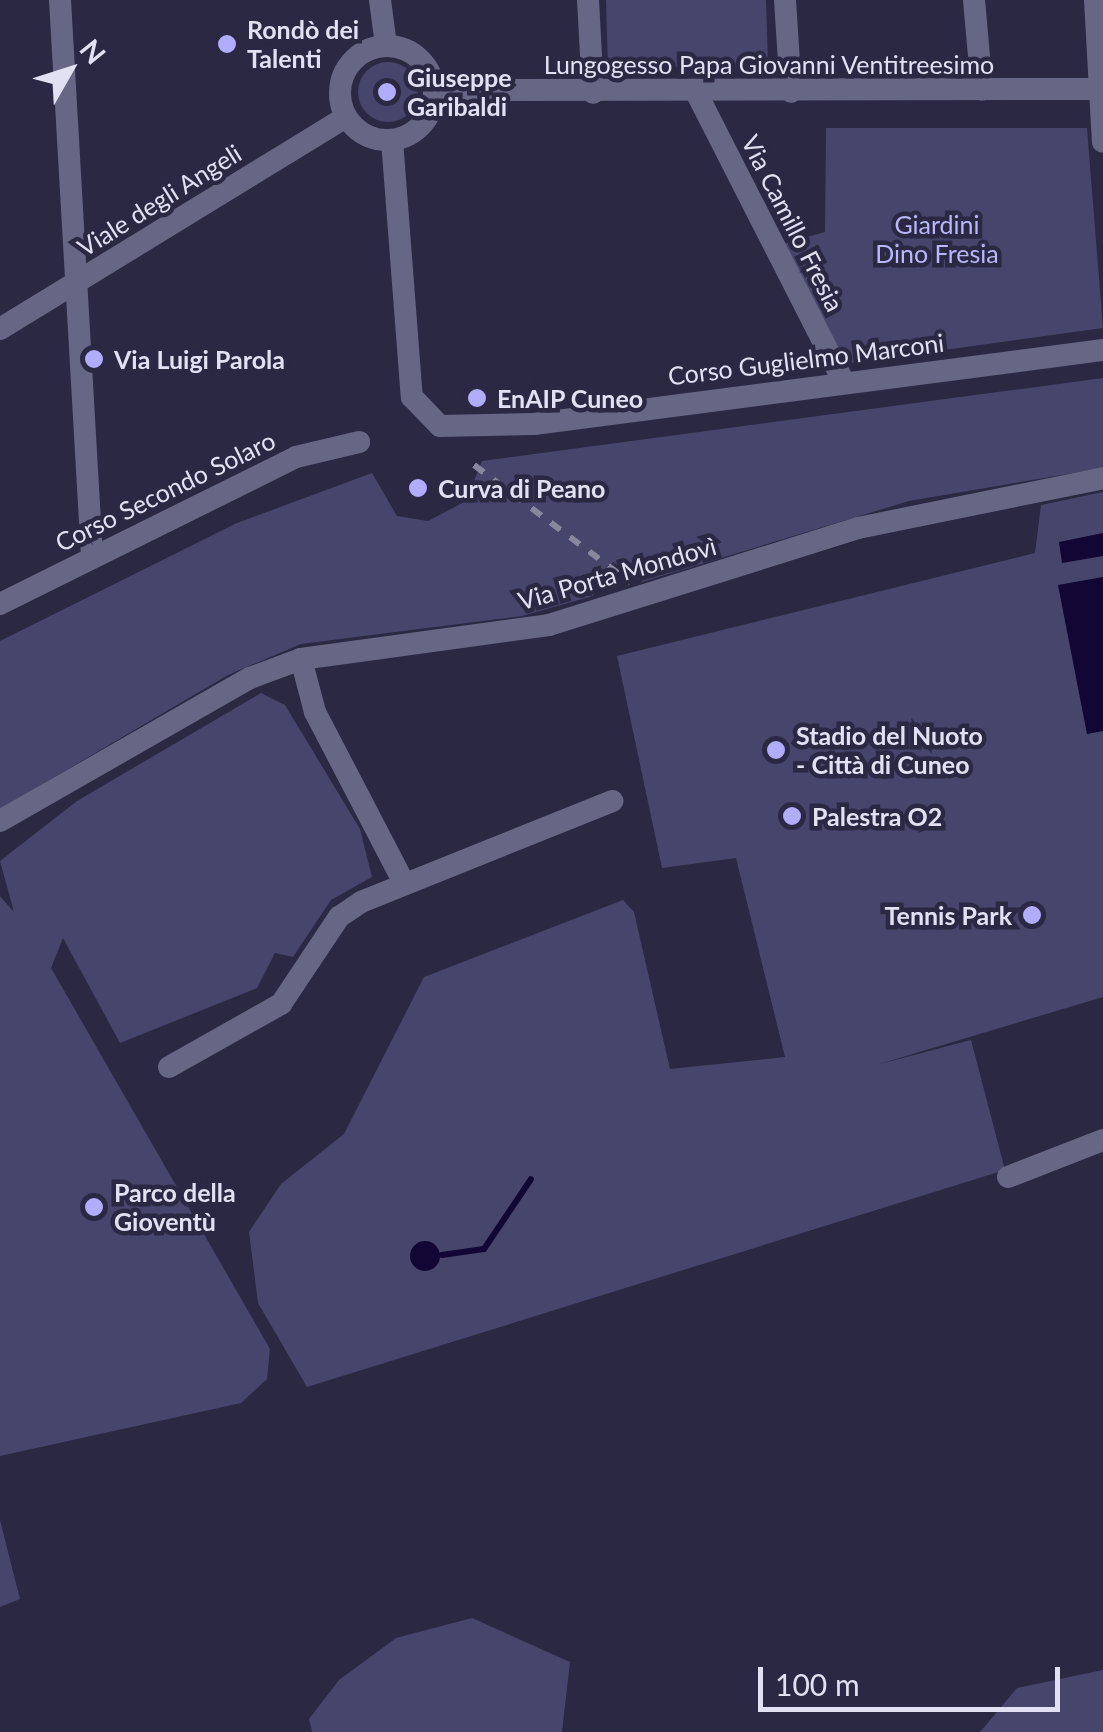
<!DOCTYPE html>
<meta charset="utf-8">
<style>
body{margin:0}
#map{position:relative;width:1103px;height:1732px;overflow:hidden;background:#2a2843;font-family:Lato,sans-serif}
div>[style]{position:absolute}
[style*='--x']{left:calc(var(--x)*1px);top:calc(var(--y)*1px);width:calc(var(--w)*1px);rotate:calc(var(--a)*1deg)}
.green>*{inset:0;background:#47456b}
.round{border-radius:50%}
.water>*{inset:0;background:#110634}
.stream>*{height:6px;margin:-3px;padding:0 3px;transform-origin:3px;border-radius:3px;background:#110634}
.minor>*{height:22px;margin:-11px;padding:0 11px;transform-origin:11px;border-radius:11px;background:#676685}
.minor>.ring{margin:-11px;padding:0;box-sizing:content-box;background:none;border:22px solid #676685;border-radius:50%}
.rail>*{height:6px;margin-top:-3px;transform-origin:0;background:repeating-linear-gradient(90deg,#88879e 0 12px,transparent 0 24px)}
.dots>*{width:28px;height:28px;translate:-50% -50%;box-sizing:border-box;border:5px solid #2a2843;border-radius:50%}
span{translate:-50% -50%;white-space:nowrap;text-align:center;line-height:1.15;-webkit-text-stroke:9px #2a2843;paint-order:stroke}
.poi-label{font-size:25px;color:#e1e1f3;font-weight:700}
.left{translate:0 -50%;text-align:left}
.right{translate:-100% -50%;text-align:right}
.street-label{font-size:25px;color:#e1e1f3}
.park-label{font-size:25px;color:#bab8f9}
.north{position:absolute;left:20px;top:20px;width:100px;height:100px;-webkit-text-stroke:8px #2a2843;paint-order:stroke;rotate:51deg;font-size:28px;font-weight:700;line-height:40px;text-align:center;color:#e1e1f3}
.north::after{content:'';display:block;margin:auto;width:35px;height:45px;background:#e1e1f3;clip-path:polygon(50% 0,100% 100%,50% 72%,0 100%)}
.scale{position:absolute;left:758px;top:1667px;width:302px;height:45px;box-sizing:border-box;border:5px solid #e1e1f3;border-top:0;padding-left:12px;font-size:30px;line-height:35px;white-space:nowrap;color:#e1e1f3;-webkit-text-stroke:8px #2a2843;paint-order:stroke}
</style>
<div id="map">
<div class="green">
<div style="clip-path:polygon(606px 0,766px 0,768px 65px,608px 69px)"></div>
<div class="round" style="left:358px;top:62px;width:60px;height:60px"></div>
<div style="clip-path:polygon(826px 128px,1087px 128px,1103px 328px,843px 364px,779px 245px,825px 232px)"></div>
<div style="clip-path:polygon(1103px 378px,1103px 468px,909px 501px,642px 582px,613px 562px,593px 596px,522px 616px,301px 644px,228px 675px,0 809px,0 641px,237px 523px,372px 473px,397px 516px,428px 521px,466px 501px,482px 461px)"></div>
<div style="clip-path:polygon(1103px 492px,1103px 997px,876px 1065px,971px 1040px,1005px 1170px,307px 1387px,258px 1303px,249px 1232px,281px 1184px,344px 1134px,424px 977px,623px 900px,634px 912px,670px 1069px,785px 1057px,736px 858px,662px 868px,617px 656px,1035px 553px,1041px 505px)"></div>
<div style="clip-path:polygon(261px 693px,285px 705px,360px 829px,372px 877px,331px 900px,293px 957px,275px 953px,257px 988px,120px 1043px,63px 938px,51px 968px,270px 1349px,267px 1379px,241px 1403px,0 1456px,0 896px,14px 912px,0 861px,77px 801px)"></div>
<div style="clip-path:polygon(0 1520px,20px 1599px,0 1607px)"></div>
<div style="clip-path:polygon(472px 1618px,570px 1662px,562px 1732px,312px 1732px,309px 1719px,339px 1680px,396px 1638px)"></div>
<div style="clip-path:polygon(1103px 1670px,1103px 1732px,980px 1732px,1017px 1688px)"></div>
</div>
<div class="water">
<div style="clip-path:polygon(1103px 533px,1103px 556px,1062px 563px,1059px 542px)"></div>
<div style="clip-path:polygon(1103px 577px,1103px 731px,1087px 734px,1058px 585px)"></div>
<div class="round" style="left:410px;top:1241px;width:30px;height:30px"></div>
</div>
<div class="stream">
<div style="--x:442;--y:1255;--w:42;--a:-8.1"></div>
<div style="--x:484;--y:1249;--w:84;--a:-56.1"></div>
</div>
<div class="minor">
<div style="--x:60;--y:0;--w:557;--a:86.71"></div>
<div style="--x:380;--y:0;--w:45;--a:82.4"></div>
<div style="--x:588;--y:0;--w:93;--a:86.9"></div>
<div style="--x:785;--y:0;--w:92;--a:86.3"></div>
<div style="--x:974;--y:0;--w:90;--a:84.9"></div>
<div style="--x:1095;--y:0;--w:142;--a:86.8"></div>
<div class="ring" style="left:340px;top:46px;width:72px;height:72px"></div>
<div style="--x:435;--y:90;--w:668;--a:-0.09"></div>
<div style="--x:695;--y:90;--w:326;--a:63"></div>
<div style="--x:392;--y:140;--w:258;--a:85.6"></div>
<div style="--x:412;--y:397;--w:40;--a:46"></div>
<div style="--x:440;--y:426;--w:94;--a:-1.2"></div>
<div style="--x:534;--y:424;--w:574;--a:-7.41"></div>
<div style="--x:0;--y:329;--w:406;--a:-31.5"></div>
<div style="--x:0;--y:604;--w:330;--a:-26.4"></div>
<div style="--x:296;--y:457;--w:65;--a:-13.4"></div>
<div style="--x:301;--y:659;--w:55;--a:75.2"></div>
<div style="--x:315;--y:712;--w:188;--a:62.5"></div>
<div style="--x:0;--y:821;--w:288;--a:-29.8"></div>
<div style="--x:250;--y:678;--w:54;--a:-20.4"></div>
<div style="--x:301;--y:659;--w:250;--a:-7.8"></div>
<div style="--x:549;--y:625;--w:324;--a:-17.4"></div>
<div style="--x:858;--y:528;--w:250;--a:-11.5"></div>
<div style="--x:169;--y:1067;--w:129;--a:-29.4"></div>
<div style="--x:281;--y:1004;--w:105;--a:-56.3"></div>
<div style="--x:339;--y:917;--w:27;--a:-34"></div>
<div style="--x:361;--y:902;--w:271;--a:-21.9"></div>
<div style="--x:1008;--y:1177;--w:102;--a:-21.3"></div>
</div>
<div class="rail">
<div style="--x:474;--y:465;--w:196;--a:36.9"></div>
</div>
<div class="dots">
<div style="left:227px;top:44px;background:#b1adfa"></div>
<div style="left:387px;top:92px;background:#b1adfa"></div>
<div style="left:94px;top:359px;background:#b1adfa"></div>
<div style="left:477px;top:398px;background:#b1adfa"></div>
<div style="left:418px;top:488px;background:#b1adfa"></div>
<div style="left:776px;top:750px;background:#b1adfa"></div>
<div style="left:792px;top:816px;background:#b1adfa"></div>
<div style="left:1032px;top:915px;background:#b1adfa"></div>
<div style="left:94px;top:1207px;background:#b1adfa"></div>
</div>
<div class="poi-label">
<span class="left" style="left:247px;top:44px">Rondò dei<br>Talenti</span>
<span class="left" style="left:407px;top:92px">Giuseppe<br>Garibaldi</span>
<span class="left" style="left:114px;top:359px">Via Luigi Parola</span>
<span class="left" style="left:497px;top:398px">EnAIP Cuneo</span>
<span class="left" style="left:438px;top:488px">Curva di Peano</span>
<span class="left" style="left:796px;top:750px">Stadio del Nuoto<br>- Città di Cuneo</span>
<span class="left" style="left:812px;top:816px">Palestra O2</span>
<span class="right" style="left:1012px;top:915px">Tennis Park</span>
<span class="left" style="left:114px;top:1207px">Parco della<br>Gioventù</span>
</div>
<div class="street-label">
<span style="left:769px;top:64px">Lungogesso Papa Giovanni Ventitreesimo</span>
<span style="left:159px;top:200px;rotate:-32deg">Viale degli Angeli</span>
<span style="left:793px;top:223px;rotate:63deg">Via Camillo Fresia</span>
<span style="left:806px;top:359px;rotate:-7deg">Corso Guglielmo Marconi</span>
<span style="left:165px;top:491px;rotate:-26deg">Corso Secondo Solaro</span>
<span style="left:617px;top:573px;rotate:-16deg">Via Porta Mondovì</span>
</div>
<div class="park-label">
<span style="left:937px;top:239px">Giardini<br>Dino Fresia</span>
</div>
<div class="north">N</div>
<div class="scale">100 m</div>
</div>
